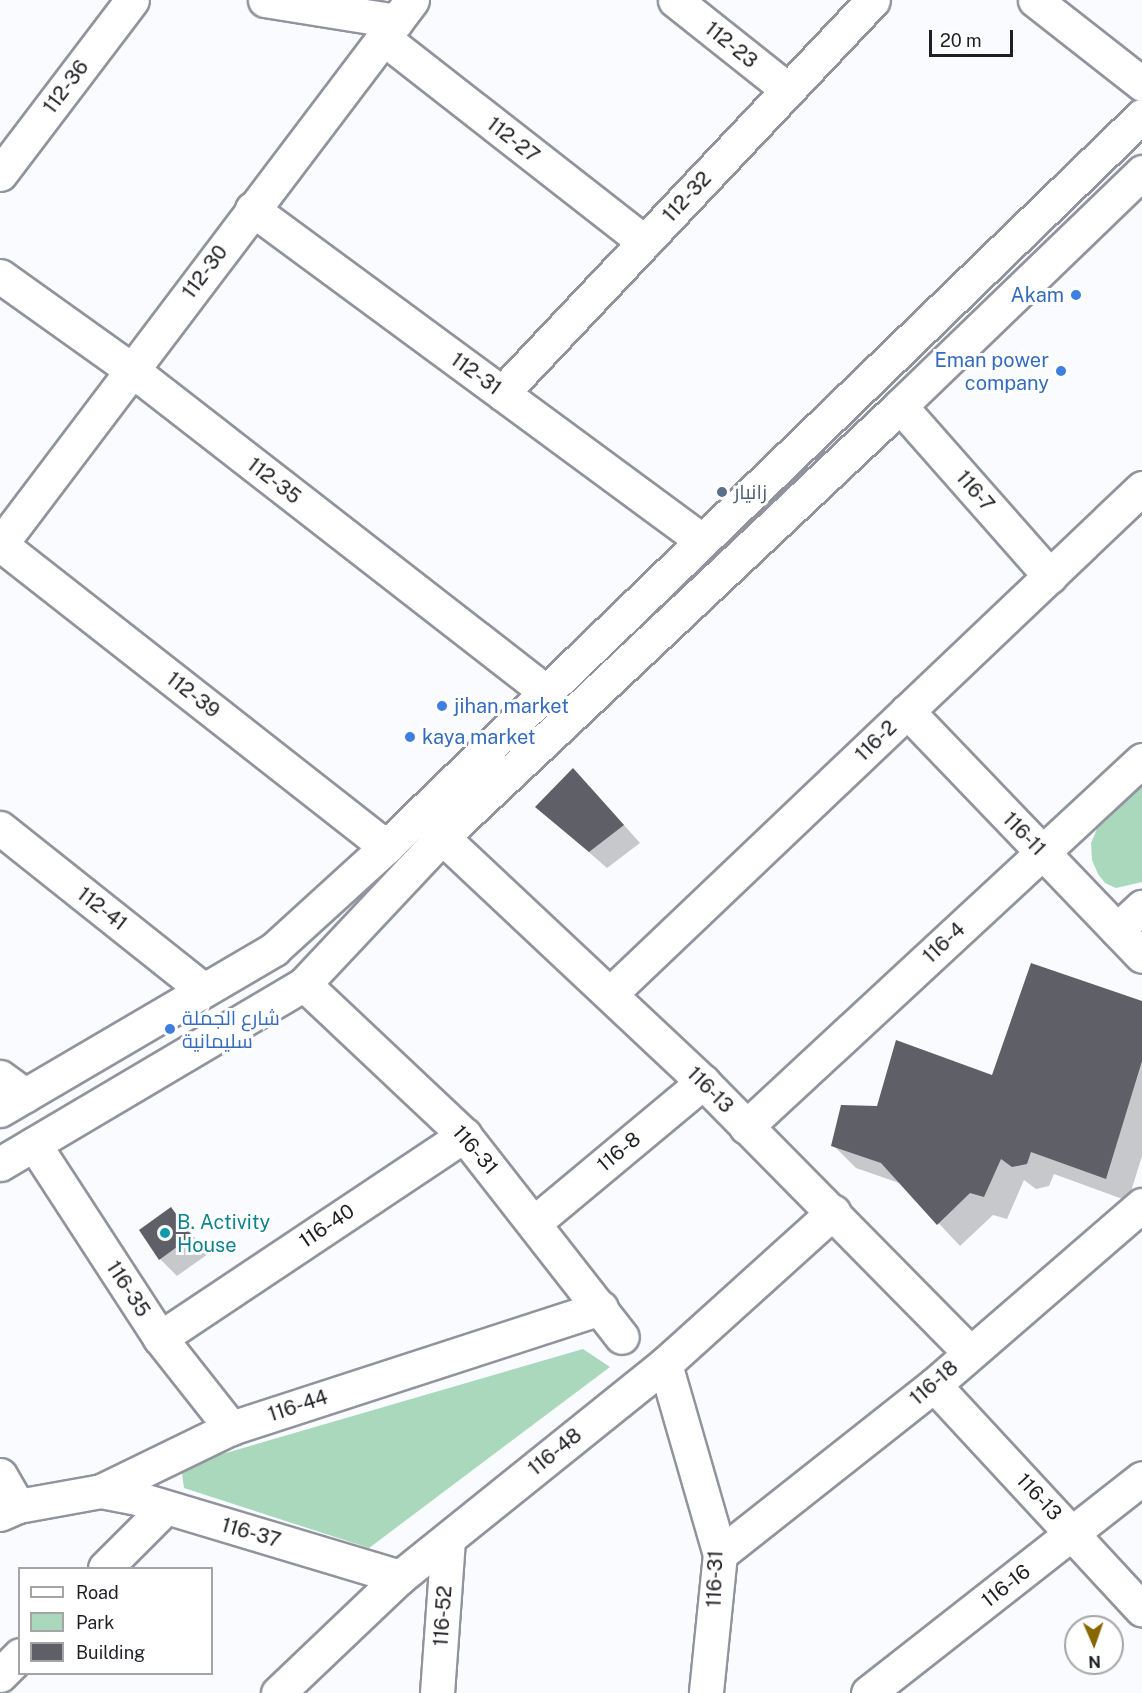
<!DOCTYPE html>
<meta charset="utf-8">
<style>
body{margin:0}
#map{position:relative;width:1142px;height:1693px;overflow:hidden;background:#f9fbfe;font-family:"Public Sans",Cairo,sans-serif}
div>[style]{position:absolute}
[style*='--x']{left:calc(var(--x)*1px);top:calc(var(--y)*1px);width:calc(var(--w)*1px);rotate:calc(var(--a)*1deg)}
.green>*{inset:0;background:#a9d8bd}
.shadow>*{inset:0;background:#0003}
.building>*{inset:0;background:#5e5f67}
.roads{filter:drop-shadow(2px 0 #91949d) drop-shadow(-2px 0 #91949d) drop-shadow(0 2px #91949d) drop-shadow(0 -2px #91949d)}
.minor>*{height:33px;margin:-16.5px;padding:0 16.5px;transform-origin:16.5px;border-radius:16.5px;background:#fff}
.major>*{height:33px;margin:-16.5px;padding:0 16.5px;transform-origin:16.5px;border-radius:16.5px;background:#fff}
.dots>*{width:16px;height:16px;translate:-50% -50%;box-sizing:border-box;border:3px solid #fff;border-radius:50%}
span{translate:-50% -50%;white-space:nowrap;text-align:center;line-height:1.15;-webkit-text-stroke:6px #fff;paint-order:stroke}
.street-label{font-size:20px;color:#1d1f22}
.shop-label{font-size:20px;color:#366cbe}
.right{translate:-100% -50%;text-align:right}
.left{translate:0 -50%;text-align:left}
.service-label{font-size:20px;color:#4e5e75}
.culture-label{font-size:20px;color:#0d838f}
.legend{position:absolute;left:18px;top:1567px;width:195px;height:108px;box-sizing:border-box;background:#fff;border:2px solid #a5a5a7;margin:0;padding:8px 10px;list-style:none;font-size:18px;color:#1d1f22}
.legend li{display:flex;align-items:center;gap:12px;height:30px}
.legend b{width:30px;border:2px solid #a5a5a7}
.north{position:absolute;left:1064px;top:1615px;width:60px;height:60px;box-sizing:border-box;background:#fff;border:2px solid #a5a5a7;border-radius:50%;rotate:178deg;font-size:16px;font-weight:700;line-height:24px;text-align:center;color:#1d1f22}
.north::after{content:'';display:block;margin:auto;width:21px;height:27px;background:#886601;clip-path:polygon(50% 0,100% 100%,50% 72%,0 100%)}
.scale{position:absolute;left:929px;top:30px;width:84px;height:27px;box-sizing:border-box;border:3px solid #1d1f22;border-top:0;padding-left:8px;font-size:18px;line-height:21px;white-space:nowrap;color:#1d1f22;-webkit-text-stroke:4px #fff;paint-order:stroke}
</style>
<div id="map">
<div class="green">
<div style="clip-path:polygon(1142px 786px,1142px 882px,1116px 888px,1105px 883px,1098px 874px,1092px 860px,1091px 843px,1097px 829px)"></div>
<div style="clip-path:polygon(583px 1349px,610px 1367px,369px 1548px,184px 1488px,181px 1466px)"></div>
</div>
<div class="shadow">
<div style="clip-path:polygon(590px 787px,640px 843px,607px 868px,537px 807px)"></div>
<div style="clip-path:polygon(1142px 1002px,1142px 1156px,1128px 1201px,1054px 1174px,1049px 1186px,1036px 1189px,1024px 1180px,1007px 1219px,993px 1215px,960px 1246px,902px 1184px,856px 1168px,833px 1145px,878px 1107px,993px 1077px)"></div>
<div style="clip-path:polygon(171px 1208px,208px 1254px,177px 1276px,160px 1259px)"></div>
</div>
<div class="building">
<div style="clip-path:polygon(573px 768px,624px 825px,589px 852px,535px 807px)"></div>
<div style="clip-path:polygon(1031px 963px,1142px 1001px,1142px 1061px,1106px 1179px,1031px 1152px,1027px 1164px,1012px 1167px,1001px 1159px,984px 1197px,970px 1193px,937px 1225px,881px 1163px,831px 1146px,841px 1105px,877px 1106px,896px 1040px,992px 1075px)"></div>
<div style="clip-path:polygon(171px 1207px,192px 1236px,159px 1260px,139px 1230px)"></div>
</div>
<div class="roads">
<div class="minor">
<div style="--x:265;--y:0;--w:133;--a:9.1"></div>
<div style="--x:675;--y:0;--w:144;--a:38.5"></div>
<div style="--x:1035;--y:0;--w:136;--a:38.1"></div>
<div style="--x:382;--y:37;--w:333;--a:38"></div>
<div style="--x:0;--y:174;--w:218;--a:-52.8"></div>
<div style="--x:252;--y:209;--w:556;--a:36.38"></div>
<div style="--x:0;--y:276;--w:162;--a:35.5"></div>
<div style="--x:132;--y:370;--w:523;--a:37.86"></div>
<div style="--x:502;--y:393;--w:540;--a:-46.65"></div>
<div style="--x:900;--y:406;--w:227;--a:48.6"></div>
<div style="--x:0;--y:544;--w:491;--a:38.1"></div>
<div style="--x:0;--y:545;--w:683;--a:-52.91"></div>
<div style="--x:907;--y:711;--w:339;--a:46.2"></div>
<div style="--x:0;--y:828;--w:260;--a:38.5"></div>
<div style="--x:442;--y:837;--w:358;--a:43.2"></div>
<div style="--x:703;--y:1082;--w:379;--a:45.4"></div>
<div style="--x:1117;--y:930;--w:34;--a:-43"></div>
<div style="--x:304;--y:984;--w:220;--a:43.3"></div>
<div style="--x:464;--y:1135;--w:256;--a:52"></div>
<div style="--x:610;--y:994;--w:734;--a:-43.57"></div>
<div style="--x:0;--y:1077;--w:31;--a:36"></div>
<div style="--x:746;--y:1127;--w:540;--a:-42.82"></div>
<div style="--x:34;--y:1144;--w:231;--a:57"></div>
<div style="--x:160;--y:1338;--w:115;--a:51.7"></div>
<div style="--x:535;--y:1222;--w:219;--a:-39.8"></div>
<div style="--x:160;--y:1338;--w:366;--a:-33.7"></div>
<div style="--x:665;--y:1364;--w:198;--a:73.9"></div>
<div style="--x:720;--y:1554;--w:140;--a:95.8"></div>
<div style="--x:934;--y:1385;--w:306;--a:47.2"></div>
<div style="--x:0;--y:1475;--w:36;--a:60"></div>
<div style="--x:101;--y:1491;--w:33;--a:11"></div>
<div style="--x:133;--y:1497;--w:279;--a:16.7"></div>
<div style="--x:0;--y:1514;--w:20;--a:-24"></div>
<div style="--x:18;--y:1506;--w:84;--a:-10.2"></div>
<div style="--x:101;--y:1491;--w:144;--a:-25.9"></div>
<div style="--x:231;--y:1428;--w:389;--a:-18"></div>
<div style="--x:720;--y:1554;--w:273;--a:-38.3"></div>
<div style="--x:934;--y:1385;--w:275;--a:-40.9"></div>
<div style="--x:105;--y:1568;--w:85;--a:-45"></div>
<div style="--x:0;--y:1675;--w:28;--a:-45"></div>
<div style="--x:278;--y:1693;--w:168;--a:-43.6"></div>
<div style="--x:400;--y:1577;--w:340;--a:-38.8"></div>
<div style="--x:665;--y:1364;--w:227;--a:-42.1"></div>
<div style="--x:437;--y:1693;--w:154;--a:-85.9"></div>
<div style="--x:868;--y:1693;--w:348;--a:-38.1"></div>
</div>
<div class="major">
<div style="--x:0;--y:1110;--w:318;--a:-30.4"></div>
<div style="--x:274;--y:949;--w:151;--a:-42.3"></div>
<div style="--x:386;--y:847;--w:1052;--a:-44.04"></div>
<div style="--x:0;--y:1164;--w:353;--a:-30.6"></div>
<div style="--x:304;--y:984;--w:202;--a:-46.8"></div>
<div style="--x:442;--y:837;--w:629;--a:-43.26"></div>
<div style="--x:900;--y:406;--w:337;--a:-44"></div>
</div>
</div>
<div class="dots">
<div style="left:1076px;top:295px;background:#3f7fe0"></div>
<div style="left:1061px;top:371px;background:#3f7fe0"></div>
<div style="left:722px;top:492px;background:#5c6f8a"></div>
<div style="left:442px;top:706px;background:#3f7fe0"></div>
<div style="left:410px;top:737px;background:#3f7fe0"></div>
<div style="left:170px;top:1029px;background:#3f7fe0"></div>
<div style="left:165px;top:1233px;background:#0f9aa8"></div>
</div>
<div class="street-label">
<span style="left:731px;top:45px;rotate:39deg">112-23</span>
<span style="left:66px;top:87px;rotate:-53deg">112-36</span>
<span style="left:513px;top:140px;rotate:38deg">112-27</span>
<span style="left:687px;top:197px;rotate:-47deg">112-32</span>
<span style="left:205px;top:272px;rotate:-53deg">112-30</span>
<span style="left:476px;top:374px;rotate:36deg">112-31</span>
<span style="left:274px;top:481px;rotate:38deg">112-35</span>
<span style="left:975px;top:491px;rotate:49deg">116-7</span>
<span style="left:193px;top:695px;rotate:38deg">112-39</span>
<span style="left:876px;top:741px;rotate:-44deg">116-2</span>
<span style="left:1024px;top:834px;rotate:46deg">116-11</span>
<span style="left:102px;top:909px;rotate:38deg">112-41</span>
<span style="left:944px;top:943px;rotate:-43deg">116-4</span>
<span style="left:710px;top:1090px;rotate:45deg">116-13</span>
<span style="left:475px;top:1150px;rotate:49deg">116-31</span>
<span style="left:619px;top:1152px;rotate:-40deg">116-8</span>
<span style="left:327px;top:1226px;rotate:-34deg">116-40</span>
<span style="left:128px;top:1289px;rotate:57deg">116-35</span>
<span style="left:934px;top:1383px;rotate:-41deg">116-18</span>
<span style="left:298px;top:1406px;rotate:-18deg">116-44</span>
<span style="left:555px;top:1452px;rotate:-39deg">116-48</span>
<span style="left:1039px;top:1497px;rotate:47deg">116-13</span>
<span style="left:251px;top:1533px;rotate:16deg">116-37</span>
<span style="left:715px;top:1579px;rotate:-88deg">116-31</span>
<span style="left:1006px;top:1586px;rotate:-38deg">116-16</span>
<span style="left:443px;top:1616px;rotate:-86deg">116-52</span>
</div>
<div class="shop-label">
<span class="right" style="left:1064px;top:295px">Akam</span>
<span class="right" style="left:1049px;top:372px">Eman power<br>company</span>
<span class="left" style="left:454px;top:706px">jihan market</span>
<span class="left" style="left:422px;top:737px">kaya market</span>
<span class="left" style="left:182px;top:1030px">شارع الجملة<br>سليمانية</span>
</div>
<div class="service-label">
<span class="left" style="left:734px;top:492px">زانيار</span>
</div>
<div class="culture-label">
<span class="left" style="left:177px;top:1234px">B. Activity<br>House</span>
</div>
<ul class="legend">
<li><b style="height:8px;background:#fff"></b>Road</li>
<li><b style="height:16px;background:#a9d8bd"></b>Park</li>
<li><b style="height:16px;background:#5e5f67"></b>Building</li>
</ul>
<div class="north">N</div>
<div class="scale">20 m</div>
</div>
